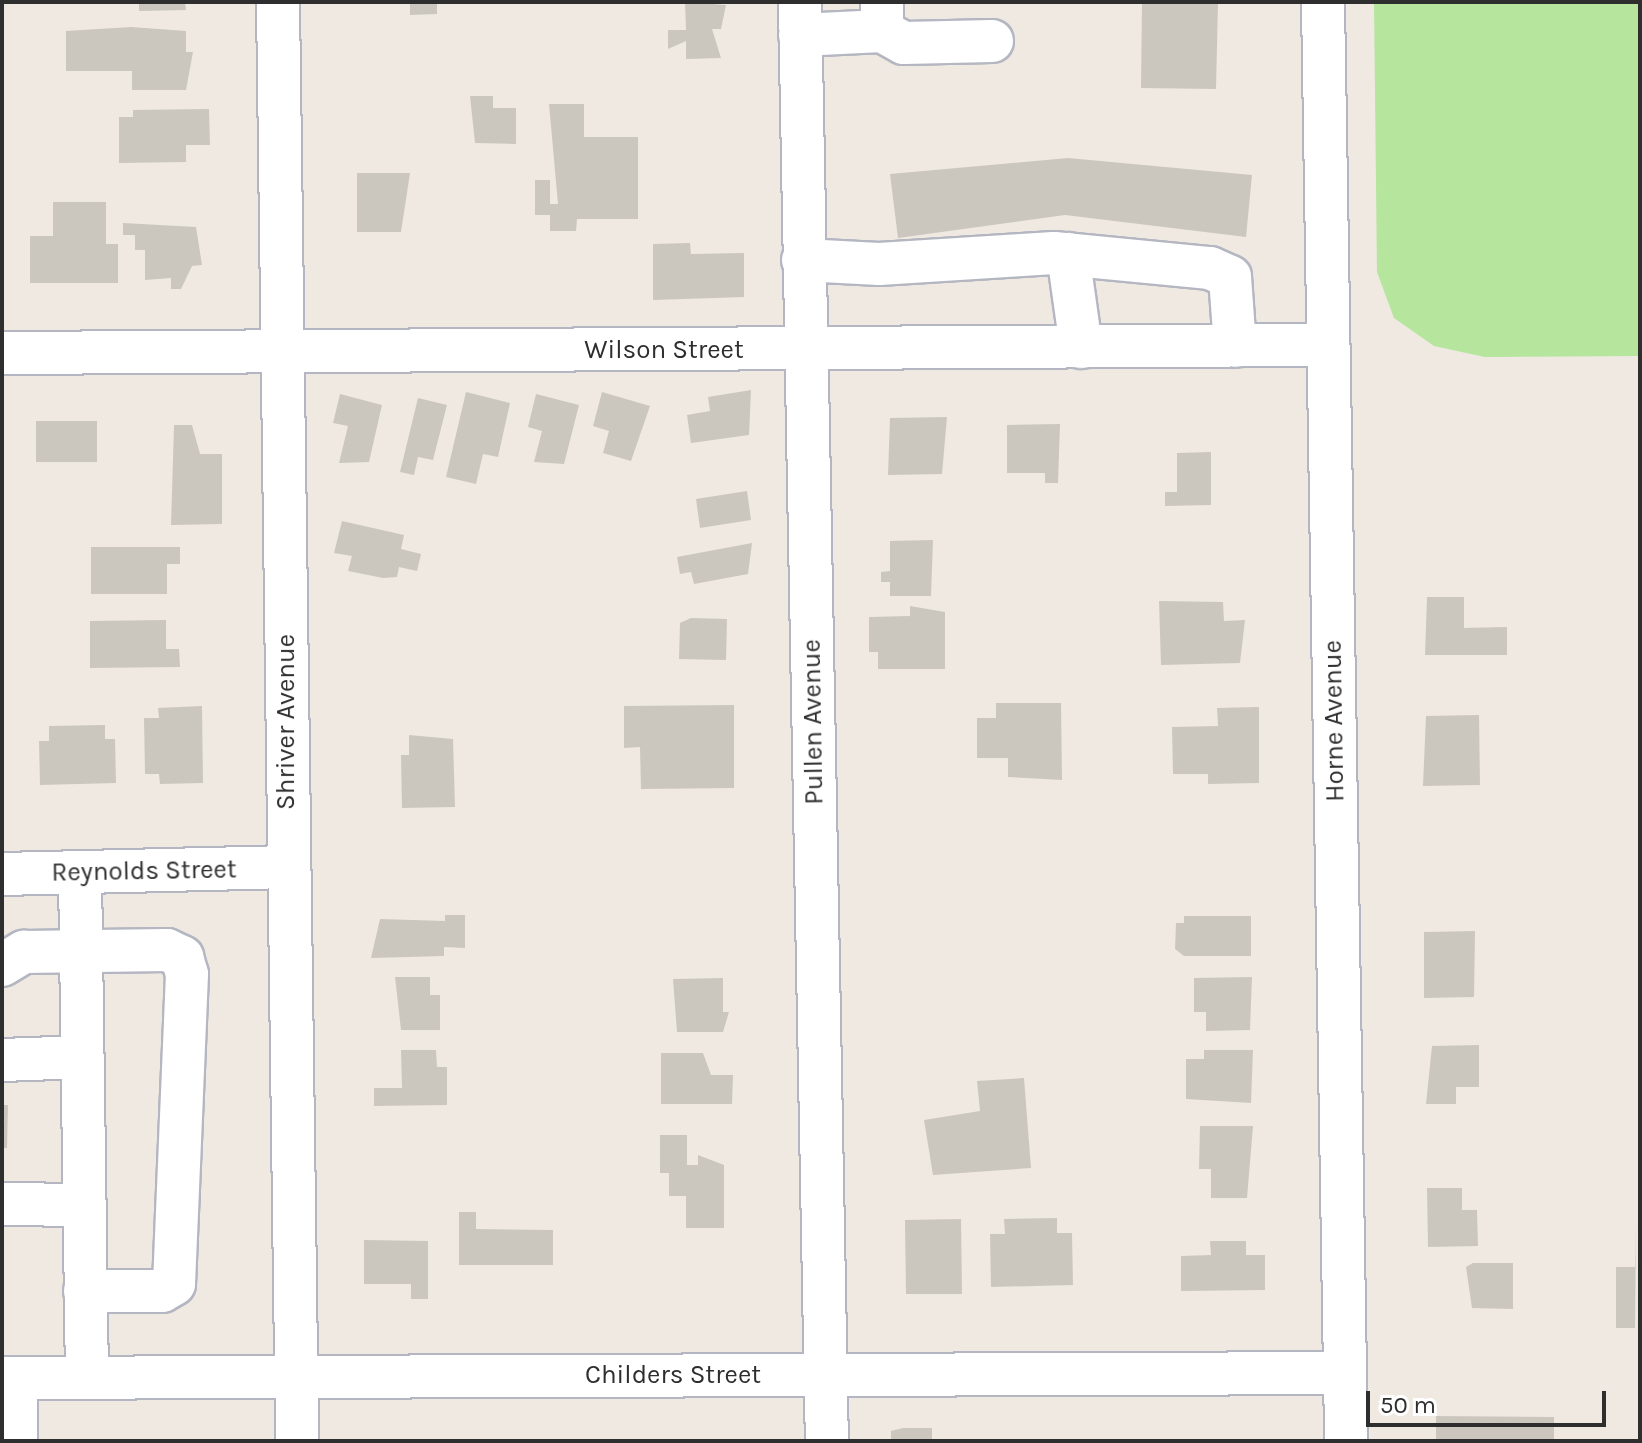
<!DOCTYPE html>
<style>
body{margin:0}
#map{position:relative;width:1642px;height:1443px;overflow:hidden;background:#efe9e1;font-family:Karla,sans-serif}
div>[style]{position:absolute}
[style*='--x']{left:calc(var(--x)*1px);top:calc(var(--y)*1px);width:calc(var(--w)*1px);rotate:calc(var(--a)*1deg)}
.green>*{inset:0;background:#b6e59e}
.building>*{inset:0;background:#cbc7bf}
.roads{filter:drop-shadow(2px 0 #b4b7c1) drop-shadow(-2px 0 #b4b7c1) drop-shadow(0 2px #b4b7c1) drop-shadow(0 -2px #b4b7c1)}
.minor>*{height:42px;margin:-21px;padding:0 21px;transform-origin:21px;border-radius:21px;background:#fff}
span{translate:-50% -50%;white-space:nowrap;text-align:center;line-height:1.15;-webkit-text-stroke:6px #fff;paint-order:stroke}
.street-label{font-size:26px;color:#2e2e2e}
.frame{position:absolute;inset:0;border:4px solid #2e2e2e;pointer-events:none}
.scale{position:absolute;left:1366px;top:1391px;width:240px;height:36px;box-sizing:border-box;border:4px solid #2e2e2e;border-top:0;padding-left:10px;font-size:24px;line-height:28px;white-space:nowrap;color:#2e2e2e;-webkit-text-stroke:6px #fff;paint-order:stroke}
</style>
<div id="map">
<div class="green">
<div style="clip-path:polygon(1374px 2px,1640px 2px,1640px 356px,1485px 357px,1434px 346px,1394px 318px,1377px 272px)"></div>
</div>
<div class="building">
<div style="clip-path:polygon(139px 2px,185px 2px,186px 10px,139px 11px)"></div>
<div style="clip-path:polygon(410px 2px,437px 2px,437px 14px,410px 15px)"></div>
<div style="clip-path:polygon(685px 2px,726px 5px,721px 29px,712px 29px,721px 58px,686px 59px,686px 41px,668px 49px,668px 30px,686px 30px)"></div>
<div style="clip-path:polygon(1142px 2px,1218px 2px,1216px 89px,1141px 88px)"></div>
<div style="clip-path:polygon(131px 27px,186px 31px,186px 52px,193px 52px,186px 90px,132px 90px,132px 71px,66px 71px,66px 31px)"></div>
<div style="clip-path:polygon(470px 96px,493px 96px,493px 108px,516px 108px,516px 144px,475px 143px)"></div>
<div style="clip-path:polygon(549px 104px,584px 104px,584px 137px,638px 137px,638px 219px,577px 219px,576px 231px,550px 231px,550px 215px,535px 215px,535px 180px,550px 180px,550px 204px,558px 204px)"></div>
<div style="clip-path:polygon(209px 109px,210px 145px,186px 145px,186px 162px,119px 163px,119px 117px,133px 117px,133px 110px)"></div>
<div style="clip-path:polygon(1068px 158px,1252px 175px,1246px 237px,1065px 215px,898px 238px,890px 174px)"></div>
<div style="clip-path:polygon(357px 173px,410px 173px,401px 232px,357px 232px)"></div>
<div style="clip-path:polygon(53px 202px,106px 202px,106px 244px,118px 244px,118px 283px,30px 283px,30px 236px,53px 236px)"></div>
<div style="clip-path:polygon(123px 223px,196px 227px,202px 265px,192px 266px,181px 289px,171px 289px,171px 278px,145px 280px,145px 250px,135px 250px,135px 235px,123px 235px)"></div>
<div style="clip-path:polygon(690px 243px,691px 254px,744px 253px,744px 297px,653px 300px,653px 244px)"></div>
<div style="clip-path:polygon(751px 390px,749px 435px,691px 443px,687px 415px,710px 411px,708px 397px)"></div>
<div style="clip-path:polygon(466px 392px,510px 403px,498px 457px,483px 454px,476px 484px,446px 477px)"></div>
<div style="clip-path:polygon(602px 392px,650px 406px,631px 461px,603px 453px,609px 431px,593px 426px)"></div>
<div style="clip-path:polygon(340px 394px,382px 405px,369px 462px,339px 463px,348px 426px,333px 423px)"></div>
<div style="clip-path:polygon(536px 394px,579px 405px,564px 464px,534px 462px,542px 431px,528px 427px)"></div>
<div style="clip-path:polygon(418px 398px,447px 405px,433px 460px,418px 457px,414px 475px,400px 472px)"></div>
<div style="clip-path:polygon(947px 417px,942px 474px,888px 475px,890px 418px)"></div>
<div style="clip-path:polygon(36px 421px,97px 421px,97px 462px,36px 462px)"></div>
<div style="clip-path:polygon(1060px 424px,1058px 483px,1045px 483px,1045px 473px,1007px 473px,1007px 425px)"></div>
<div style="clip-path:polygon(174px 425px,192px 425px,200px 454px,222px 454px,222px 524px,171px 525px)"></div>
<div style="clip-path:polygon(1211px 452px,1211px 505px,1165px 506px,1165px 492px,1177px 492px,1177px 453px)"></div>
<div style="clip-path:polygon(747px 491px,751px 520px,700px 528px,696px 499px)"></div>
<div style="clip-path:polygon(342px 521px,404px 535px,401px 549px,421px 554px,417px 571px,399px 567px,397px 577px,383px 578px,348px 571px,352px 556px,334px 553px)"></div>
<div style="clip-path:polygon(933px 540px,931px 596px,890px 596px,890px 582px,881px 582px,881px 572px,890px 571px,890px 541px)"></div>
<div style="clip-path:polygon(752px 543px,748px 574px,694px 584px,691px 572px,680px 574px,677px 557px)"></div>
<div style="clip-path:polygon(91px 547px,180px 547px,180px 564px,167px 564px,167px 594px,91px 594px)"></div>
<div style="clip-path:polygon(1427px 597px,1464px 597px,1464px 628px,1507px 627px,1507px 655px,1425px 655px)"></div>
<div style="clip-path:polygon(1159px 601px,1223px 602px,1224px 621px,1245px 620px,1240px 663px,1161px 665px)"></div>
<div style="clip-path:polygon(910px 606px,945px 612px,945px 669px,878px 669px,878px 652px,869px 652px,869px 617px,910px 616px)"></div>
<div style="clip-path:polygon(691px 618px,727px 619px,726px 660px,679px 659px,680px 623px)"></div>
<div style="clip-path:polygon(166px 620px,166px 649px,179px 649px,180px 667px,90px 668px,90px 621px)"></div>
<div style="clip-path:polygon(996px 703px,1061px 703px,1062px 780px,1008px 777px,1008px 758px,977px 758px,977px 718px,996px 718px)"></div>
<div style="clip-path:polygon(734px 705px,734px 788px,641px 789px,640px 747px,624px 748px,624px 706px)"></div>
<div style="clip-path:polygon(202px 706px,203px 783px,160px 784px,159px 774px,145px 774px,144px 718px,159px 718px,158px 708px)"></div>
<div style="clip-path:polygon(1259px 707px,1259px 783px,1208px 784px,1208px 774px,1173px 774px,1172px 727px,1218px 726px,1217px 708px)"></div>
<div style="clip-path:polygon(1479px 715px,1480px 785px,1423px 786px,1426px 716px)"></div>
<div style="clip-path:polygon(105px 725px,105px 739px,115px 739px,116px 783px,40px 785px,39px 741px,49px 741px,49px 726px)"></div>
<div style="clip-path:polygon(409px 735px,453px 739px,455px 807px,402px 808px,401px 755px,409px 755px)"></div>
<div style="clip-path:polygon(445px 915px,465px 915px,465px 948px,444px 947px,444px 956px,371px 958px,380px 919px,445px 921px)"></div>
<div style="clip-path:polygon(1184px 916px,1251px 916px,1251px 956px,1184px 956px,1175px 949px,1176px 923px,1184px 923px)"></div>
<div style="clip-path:polygon(1475px 931px,1474px 997px,1424px 998px,1424px 932px)"></div>
<div style="clip-path:polygon(395px 977px,430px 977px,430px 995px,440px 995px,440px 1030px,401px 1030px)"></div>
<div style="clip-path:polygon(1252px 977px,1250px 1030px,1206px 1031px,1206px 1012px,1194px 1012px,1194px 978px)"></div>
<div style="clip-path:polygon(723px 978px,723px 1012px,729px 1012px,723px 1032px,677px 1032px,673px 979px)"></div>
<div style="clip-path:polygon(1479px 1045px,1479px 1087px,1456px 1087px,1456px 1104px,1426px 1104px,1432px 1046px)"></div>
<div style="clip-path:polygon(401px 1050px,436px 1050px,437px 1067px,447px 1067px,447px 1105px,374px 1106px,374px 1088px,402px 1088px)"></div>
<div style="clip-path:polygon(1204px 1050px,1253px 1050px,1251px 1103px,1186px 1099px,1186px 1059px,1204px 1059px)"></div>
<div style="clip-path:polygon(661px 1053px,703px 1053px,711px 1075px,733px 1075px,732px 1104px,661px 1104px)"></div>
<div style="clip-path:polygon(1024px 1078px,1031px 1168px,933px 1175px,924px 1120px,980px 1111px,977px 1081px)"></div>
<div style="clip-path:polygon(2px 1105px,8px 1105px,7px 1148px,2px 1148px)"></div>
<div style="clip-path:polygon(1200px 1126px,1253px 1126px,1247px 1198px,1211px 1198px,1211px 1169px,1199px 1169px)"></div>
<div style="clip-path:polygon(660px 1135px,687px 1135px,687px 1165px,698px 1165px,698px 1155px,724px 1165px,724px 1228px,686px 1228px,686px 1196px,669px 1196px,669px 1173px,660px 1173px)"></div>
<div style="clip-path:polygon(1427px 1188px,1462px 1188px,1462px 1210px,1477px 1210px,1478px 1246px,1428px 1247px)"></div>
<div style="clip-path:polygon(459px 1212px,476px 1212px,476px 1229px,553px 1230px,553px 1265px,459px 1265px)"></div>
<div style="clip-path:polygon(1057px 1218px,1057px 1233px,1072px 1233px,1073px 1285px,991px 1287px,990px 1234px,1005px 1234px,1004px 1219px)"></div>
<div style="clip-path:polygon(961px 1219px,962px 1294px,906px 1294px,905px 1220px)"></div>
<div style="clip-path:polygon(1636px 1226px,1635px 1328px,1616px 1328px,1616px 1267px,1635px 1267px)"></div>
<div style="clip-path:polygon(364px 1240px,428px 1241px,428px 1299px,411px 1299px,411px 1284px,364px 1284px)"></div>
<div style="clip-path:polygon(1210px 1241px,1246px 1241px,1246px 1255px,1265px 1255px,1265px 1290px,1181px 1291px,1181px 1256px,1211px 1255px)"></div>
<div style="clip-path:polygon(1473px 1263px,1513px 1263px,1513px 1309px,1472px 1308px,1466px 1267px)"></div>
<div style="clip-path:polygon(1436px 1416px,1554px 1417px,1554px 1441px,1436px 1441px)"></div>
<div style="clip-path:polygon(903px 1428px,932px 1428px,932px 1441px,891px 1441px,891px 1431px)"></div>
</div>
<div class="roads">
<div class="minor">
<div style="--x:278;--y:2;--w:1439;--a:89.24"></div>
<div style="--x:800;--y:2;--w:1439;--a:88.93"></div>
<div style="--x:1323;--y:2;--w:1439;--a:89.08"></div>
<div style="--x:882;--y:31;--w:25;--a:29"></div>
<div style="--x:904;--y:43;--w:88;--a:-1.3"></div>
<div style="--x:800;--y:35;--w:82;--a:-2.8"></div>
<div style="--x:882;--y:31;--w:28;--a:-90"></div>
<div style="--x:1068;--y:254;--w:94;--a:82"></div>
<div style="--x:803;--y:260;--w:76;--a:3"></div>
<div style="--x:879;--y:264;--w:175;--a:-3.6"></div>
<div style="--x:1054;--y:253;--w:157;--a:5.5"></div>
<div style="--x:1210;--y:268;--w:22;--a:24"></div>
<div style="--x:1230;--y:277;--w:69;--a:85.9"></div>
<div style="--x:2;--y:353;--w:1324;--a:-0.35"></div>
<div style="--x:80;--y:872;--w:506;--a:89.21"></div>
<div style="--x:2;--y:874;--w:284;--a:-1.4"></div>
<div style="--x:2;--y:965;--w:26;--a:-31"></div>
<div style="--x:24;--y:952;--w:143;--a:-0.8"></div>
<div style="--x:167;--y:950;--w:17;--a:25"></div>
<div style="--x:182;--y:957;--w:18;--a:74"></div>
<div style="--x:187;--y:974;--w:310;--a:92.4"></div>
<div style="--x:174;--y:1284;--w:14;--a:150"></div>
<div style="--x:162;--y:1291;--w:77;--a:180"></div>
<div style="--x:2;--y:1060;--w:80;--a:-2.1"></div>
<div style="--x:2;--y:1204;--w:82;--a:0.7"></div>
<div style="--x:2;--y:1378;--w:1342;--a:-0.21"></div>
<div style="--x:16;--y:1378;--w:63;--a:90"></div>
</div>
</div>
<div class="street-label">
<span style="left:664px;top:350px">Wilson Street</span>
<span style="left:1334px;top:721px;rotate:-91deg">Horne Avenue</span>
<span style="left:286px;top:722px;rotate:-90deg">Shriver Avenue</span>
<span style="left:813px;top:722px;rotate:-91deg">Pullen Avenue</span>
<span style="left:144px;top:871px;rotate:-1deg">Reynolds Street</span>
<span style="left:673px;top:1375px">Childers Street</span>
</div>
<div class="frame"></div>
<div class="scale">50 m</div>
</div>
